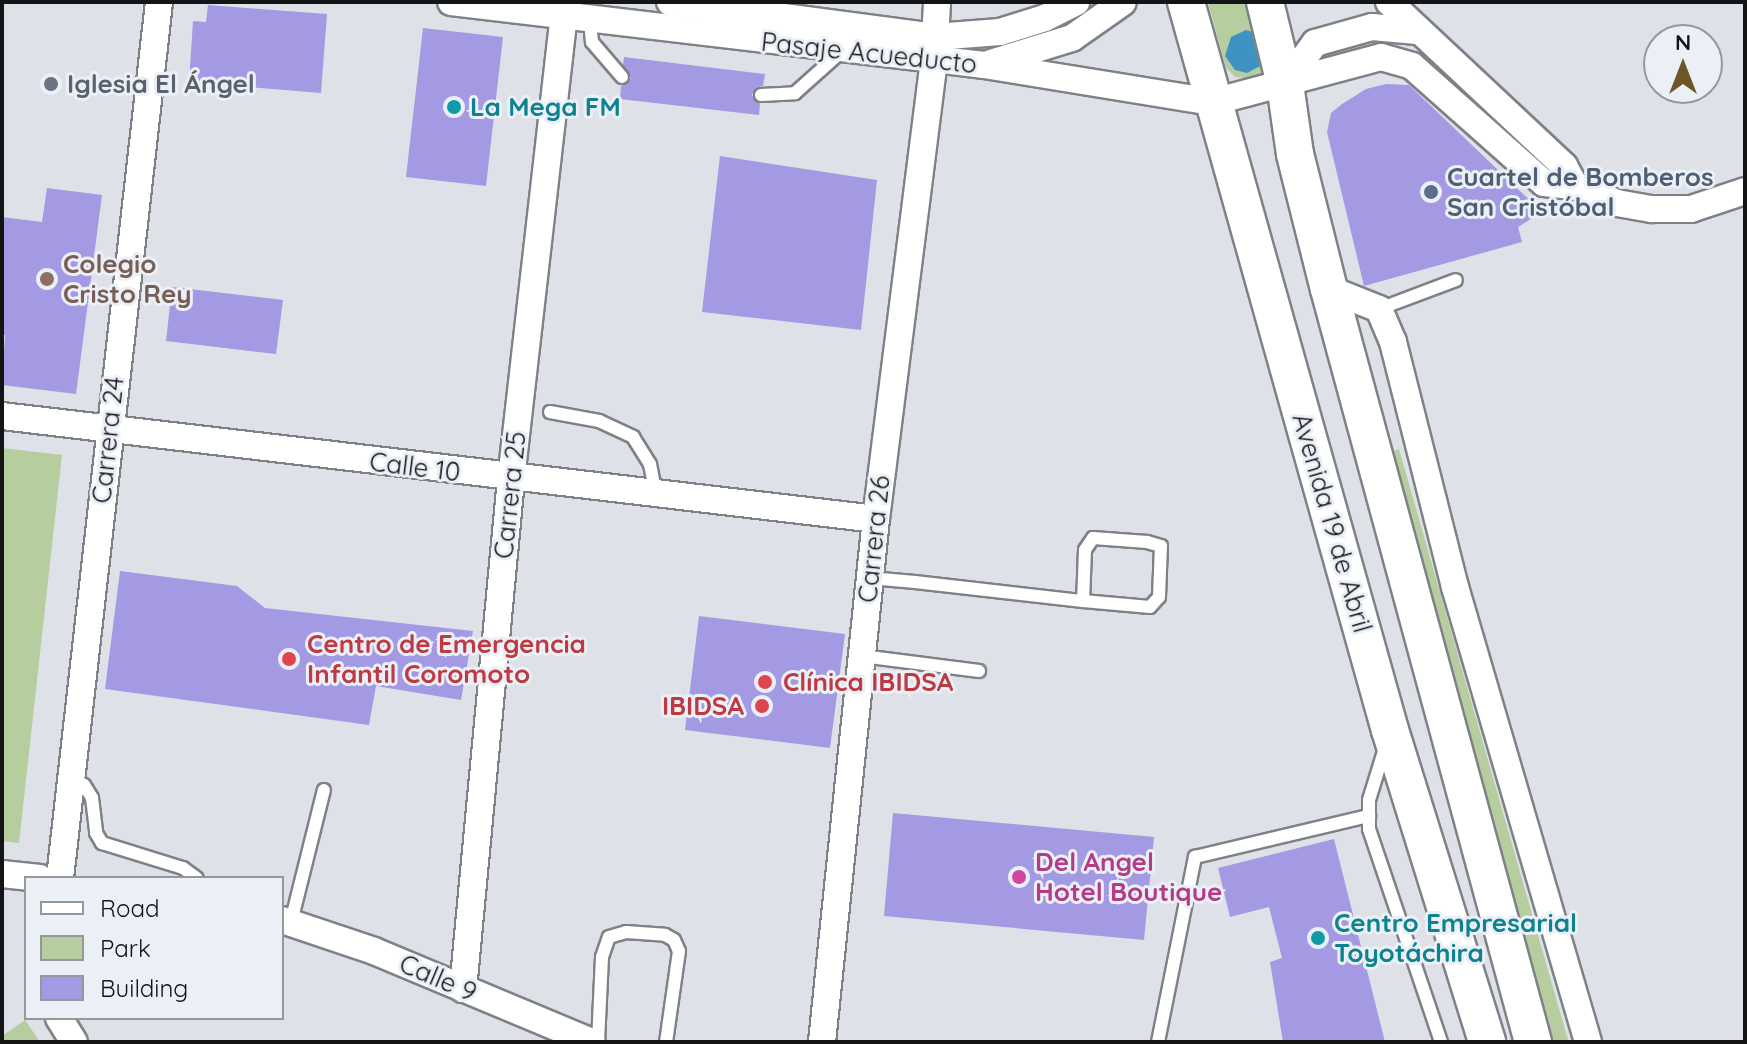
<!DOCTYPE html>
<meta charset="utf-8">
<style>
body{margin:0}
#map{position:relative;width:1747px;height:1044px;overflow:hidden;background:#dee2e8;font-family:Quicksand,sans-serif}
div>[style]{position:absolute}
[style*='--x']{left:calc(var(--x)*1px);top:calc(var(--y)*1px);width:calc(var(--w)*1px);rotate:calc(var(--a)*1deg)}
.green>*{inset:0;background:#b5cd9f}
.water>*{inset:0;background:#3e93c2}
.building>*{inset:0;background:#a499e3}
.roads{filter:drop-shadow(2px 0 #7e8287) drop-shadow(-2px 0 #7e8287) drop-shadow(0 2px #7e8287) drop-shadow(0 -2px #7e8287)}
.service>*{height:12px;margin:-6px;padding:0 6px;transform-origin:6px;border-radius:6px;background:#fff}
.minor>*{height:26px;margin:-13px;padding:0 13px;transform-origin:13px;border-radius:13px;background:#fff}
.secondary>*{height:36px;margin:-18px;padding:0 18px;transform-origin:18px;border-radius:18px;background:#fff}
.dots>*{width:22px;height:22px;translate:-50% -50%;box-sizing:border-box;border:4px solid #ebeff6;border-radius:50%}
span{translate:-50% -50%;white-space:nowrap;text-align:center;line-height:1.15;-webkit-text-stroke:6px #ebeff6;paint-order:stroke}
.street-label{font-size:26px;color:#121416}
.worship-label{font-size:26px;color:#5b616d;font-weight:700}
.left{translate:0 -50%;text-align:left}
.culture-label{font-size:26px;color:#0d838f;font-weight:700}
.service-label{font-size:26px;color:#4e5e75;font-weight:700}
.education-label{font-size:26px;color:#785e54;font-weight:700}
.health-label{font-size:26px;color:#be3a42;font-weight:700}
.right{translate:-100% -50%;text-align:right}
.hotel-label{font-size:26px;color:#b23c85;font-weight:700}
.frame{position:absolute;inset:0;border:4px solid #121416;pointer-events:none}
.legend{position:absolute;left:24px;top:876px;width:260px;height:144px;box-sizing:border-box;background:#ebeff6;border:2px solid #94979c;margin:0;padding:10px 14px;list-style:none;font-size:24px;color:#121416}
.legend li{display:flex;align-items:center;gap:16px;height:40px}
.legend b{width:40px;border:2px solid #94979c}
.north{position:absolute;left:1643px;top:24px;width:80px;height:80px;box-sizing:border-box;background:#ebeff6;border:2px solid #94979c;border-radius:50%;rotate:0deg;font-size:22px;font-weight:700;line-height:32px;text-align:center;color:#121416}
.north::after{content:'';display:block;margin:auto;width:28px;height:36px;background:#6e5627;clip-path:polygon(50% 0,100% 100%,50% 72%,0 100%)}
</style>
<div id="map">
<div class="green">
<div style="clip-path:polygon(1208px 2px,1255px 2px,1264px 71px,1256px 79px,1235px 77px,1226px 68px)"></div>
<div style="clip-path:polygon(2px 448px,62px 455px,19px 843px,2px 841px)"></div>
<div style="clip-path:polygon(1399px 449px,1566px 1033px,1569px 1042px,1552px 1042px,1389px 453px)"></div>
<div style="clip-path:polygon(25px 1020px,40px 1042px,2px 1042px,2px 1036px)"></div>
</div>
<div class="water">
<div style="clip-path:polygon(1246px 30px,1256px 33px,1262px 65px,1247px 73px,1235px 70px,1225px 56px,1231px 37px)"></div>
</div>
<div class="building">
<div style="clip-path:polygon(208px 5px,327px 14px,321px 93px,189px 82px,193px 21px,206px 22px)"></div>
<div style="clip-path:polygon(423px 28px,503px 37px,486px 186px,406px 177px)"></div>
<div style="clip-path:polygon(624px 57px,765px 74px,763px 86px,755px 88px,752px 95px,760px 104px,759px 115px,620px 99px,621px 86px,631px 79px,623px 65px)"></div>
<div style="clip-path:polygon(1386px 84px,1409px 85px,1542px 212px,1518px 227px,1522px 242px,1364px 286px,1327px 132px,1331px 113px,1342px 104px,1366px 89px)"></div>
<div style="clip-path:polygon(720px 156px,877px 180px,861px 330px,702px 312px)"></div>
<div style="clip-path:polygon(47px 188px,102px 195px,76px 394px,2px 385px,5px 335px,2px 335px,2px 217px,42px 222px)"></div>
<div style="clip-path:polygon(172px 287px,283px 300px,276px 354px,166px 341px)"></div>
<div style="clip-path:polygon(120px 571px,237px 586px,265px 608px,473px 631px,461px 700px,376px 686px,369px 725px,105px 689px)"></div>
<div style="clip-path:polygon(699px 616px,845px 634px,830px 748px,685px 730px)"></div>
<div style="clip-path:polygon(893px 813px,1154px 837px,1144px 940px,884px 916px)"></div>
<div style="clip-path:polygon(1334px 839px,1385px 1042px,1283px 1042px,1270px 962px,1282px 958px,1269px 907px,1230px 917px,1218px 868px)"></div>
</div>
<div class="roads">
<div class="service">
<div style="--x:590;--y:20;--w:22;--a:85"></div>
<div style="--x:592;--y:42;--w:46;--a:49.4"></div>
<div style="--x:761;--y:95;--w:34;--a:-3"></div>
<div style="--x:795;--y:93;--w:63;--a:-41.8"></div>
<div style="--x:1379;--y:309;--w:82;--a:-20.6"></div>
<div style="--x:550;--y:412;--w:50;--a:10.4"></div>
<div style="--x:599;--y:421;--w:38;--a:25"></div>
<div style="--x:633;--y:437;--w:32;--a:58"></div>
<div style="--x:650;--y:464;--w:32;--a:79"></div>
<div style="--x:870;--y:578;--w:45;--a:5.1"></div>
<div style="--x:915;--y:582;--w:169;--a:6.5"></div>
<div style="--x:1083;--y:601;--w:67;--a:5.1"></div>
<div style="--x:1150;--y:607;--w:13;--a:-48"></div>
<div style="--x:1159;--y:597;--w:51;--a:-87.8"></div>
<div style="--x:1161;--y:546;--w:15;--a:-164"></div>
<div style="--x:1147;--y:542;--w:54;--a:-175.8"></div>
<div style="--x:1093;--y:538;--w:14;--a:124"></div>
<div style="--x:1085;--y:550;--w:51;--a:92.2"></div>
<div style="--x:862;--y:656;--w:118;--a:7.3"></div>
<div style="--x:1385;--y:748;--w:54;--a:107.1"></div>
<div style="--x:1369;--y:800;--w:29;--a:90"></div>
<div style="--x:1369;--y:829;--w:225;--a:71.3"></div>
<div style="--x:71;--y:777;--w:15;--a:32"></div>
<div style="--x:84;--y:785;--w:15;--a:58"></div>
<div style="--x:92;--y:798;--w:35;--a:83"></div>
<div style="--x:96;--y:833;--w:12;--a:59"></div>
<div style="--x:102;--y:843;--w:85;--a:17.2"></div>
<div style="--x:183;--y:868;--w:17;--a:36"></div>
<div style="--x:291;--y:922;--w:136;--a:-76"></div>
<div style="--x:598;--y:1042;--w:85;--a:-87.3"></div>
<div style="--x:602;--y:957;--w:21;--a:-71"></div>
<div style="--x:609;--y:937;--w:18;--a:-16"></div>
<div style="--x:626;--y:932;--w:39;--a:4"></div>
<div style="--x:665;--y:935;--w:10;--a:29"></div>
<div style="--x:674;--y:940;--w:12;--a:66"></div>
<div style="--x:679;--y:951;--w:92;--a:98.1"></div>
<div style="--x:1158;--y:1042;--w:189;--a:-78.7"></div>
<div style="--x:1195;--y:857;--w:179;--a:-13.3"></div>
</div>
<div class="minor">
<div style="--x:451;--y:2;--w:537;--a:6.74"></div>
<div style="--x:984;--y:65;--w:232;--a:9.2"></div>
<div style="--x:1213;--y:102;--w:174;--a:-15"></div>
<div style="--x:1381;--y:57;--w:32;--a:16"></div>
<div style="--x:1412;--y:66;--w:176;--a:41.6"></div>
<div style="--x:1544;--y:183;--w:31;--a:6"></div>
<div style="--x:1575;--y:186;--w:45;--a:22"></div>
<div style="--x:1617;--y:203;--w:36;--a:10"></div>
<div style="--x:1652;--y:209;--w:39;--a:0"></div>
<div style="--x:1691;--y:209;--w:57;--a:-18.4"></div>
<div style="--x:670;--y:2;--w:267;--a:7.5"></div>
<div style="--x:935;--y:37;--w:65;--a:-4.4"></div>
<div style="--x:1000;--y:32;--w:47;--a:-17.3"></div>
<div style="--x:1045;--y:18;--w:35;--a:-27"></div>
<div style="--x:1389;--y:2;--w:240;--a:43.1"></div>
<div style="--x:1564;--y:166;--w:23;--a:61"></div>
<div style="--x:991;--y:63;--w:85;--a:-17.2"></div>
<div style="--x:1072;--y:38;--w:62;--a:-35.2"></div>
<div style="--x:1285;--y:84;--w:51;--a:-53.8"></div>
<div style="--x:1315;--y:43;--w:59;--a:-15.7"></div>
<div style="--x:1372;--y:27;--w:45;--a:5.1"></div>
<div style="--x:1329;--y:289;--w:54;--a:21.8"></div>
<div style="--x:1379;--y:309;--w:36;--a:67"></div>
<div style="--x:1393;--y:342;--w:253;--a:75.8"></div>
<div style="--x:1455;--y:587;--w:474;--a:73.7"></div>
<div style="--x:2;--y:416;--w:880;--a:6.72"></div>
<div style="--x:2;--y:874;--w:38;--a:6"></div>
<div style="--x:60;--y:878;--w:882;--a:-83.55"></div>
<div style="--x:282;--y:920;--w:97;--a:18.6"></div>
<div style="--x:374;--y:951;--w:236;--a:22.7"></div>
<div style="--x:463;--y:989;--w:512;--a:-84.62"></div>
<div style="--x:511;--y:479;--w:480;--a:-83.5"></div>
<div style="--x:59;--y:1018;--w:28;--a:58"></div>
<div style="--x:822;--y:1042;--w:526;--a:-84.11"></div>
<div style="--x:876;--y:519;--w:463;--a:-82.8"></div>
<div style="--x:934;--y:60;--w:58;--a:-87"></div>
</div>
<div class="secondary">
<div style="--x:1186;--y:2;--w:756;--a:74.35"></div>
<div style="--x:1390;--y:730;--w:327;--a:72.7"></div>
<div style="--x:1265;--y:2;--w:84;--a:76.3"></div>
<div style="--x:1285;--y:84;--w:71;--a:81.9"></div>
<div style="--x:1295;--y:154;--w:139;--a:75.9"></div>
<div style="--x:1329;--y:289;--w:780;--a:74.84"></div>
</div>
</div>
<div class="dots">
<div style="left:51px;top:84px;background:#6b7280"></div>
<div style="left:454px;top:107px;background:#0f9aa8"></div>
<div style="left:1431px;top:192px;background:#5c6f8a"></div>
<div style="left:47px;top:279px;background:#8d6e63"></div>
<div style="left:289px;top:659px;background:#e0444e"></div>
<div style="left:765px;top:682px;background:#e0444e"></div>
<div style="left:762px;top:706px;background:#e0444e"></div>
<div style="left:1019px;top:877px;background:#d1479c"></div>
<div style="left:1318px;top:938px;background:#0f9aa8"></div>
</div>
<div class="street-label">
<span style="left:869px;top:53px;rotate:6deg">Pasaje Acueducto</span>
<span style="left:108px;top:440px;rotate:-84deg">Carrera 24</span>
<span style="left:415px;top:467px;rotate:7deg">Calle 10</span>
<span style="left:510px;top:495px;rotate:-84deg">Carrera 25</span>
<span style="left:1332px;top:523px;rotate:74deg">Avenida 19 de Abril</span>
<span style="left:874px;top:539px;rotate:-84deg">Carrera 26</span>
<span style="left:438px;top:978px;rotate:23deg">Calle 9</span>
</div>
<div class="worship-label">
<span class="left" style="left:67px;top:84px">Iglesia El Ángel</span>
</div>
<div class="culture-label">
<span class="left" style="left:470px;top:107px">La Mega FM</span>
<span class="left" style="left:1334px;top:938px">Centro Empresarial<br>Toyotáchira</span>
</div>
<div class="service-label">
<span class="left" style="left:1447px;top:192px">Cuartel de Bomberos<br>San Cristóbal</span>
</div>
<div class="education-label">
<span class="left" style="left:63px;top:279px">Colegio<br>Cristo Rey</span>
</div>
<div class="health-label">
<span class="left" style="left:307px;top:659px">Centro de Emergencia<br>Infantil Coromoto</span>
<span class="left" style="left:783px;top:682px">Clínica IBIDSA</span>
<span class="right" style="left:744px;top:706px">IBIDSA</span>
</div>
<div class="hotel-label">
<span class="left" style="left:1035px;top:877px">Del Angel<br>Hotel Boutique</span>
</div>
<div class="frame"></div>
<ul class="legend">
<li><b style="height:10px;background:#fff"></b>Road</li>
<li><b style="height:22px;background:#b5cd9f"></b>Park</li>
<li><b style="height:22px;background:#a499e3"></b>Building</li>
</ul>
<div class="north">N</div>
</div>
